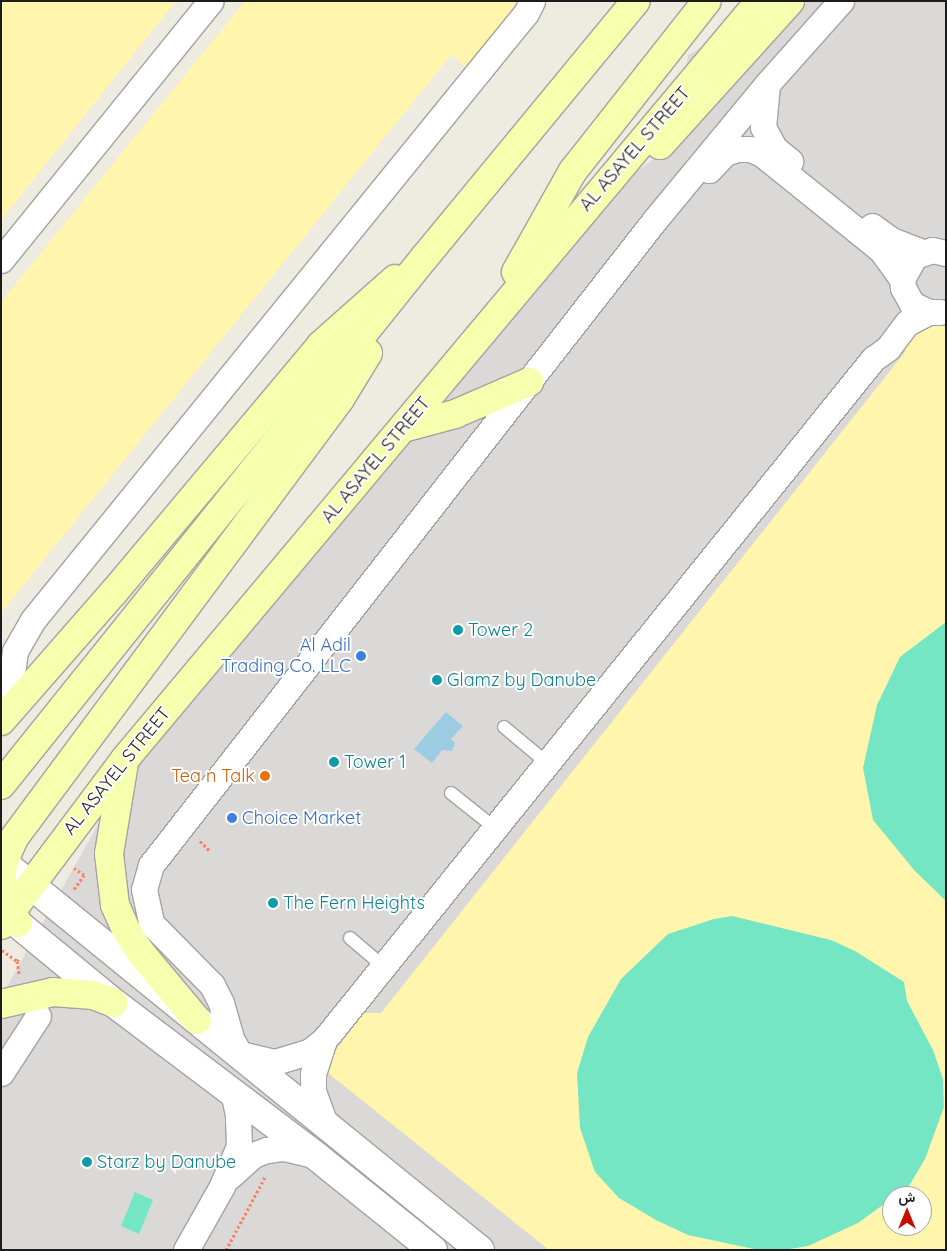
<!DOCTYPE html>
<meta charset="utf-8">
<style>
body{margin:0}
#map{position:relative;width:947px;height:1251px;overflow:hidden;background:#eeebe0;font-family:Quicksand,Vazirmatn,sans-serif}
div>[style]{position:absolute}
[style*='--x']{left:calc(var(--x)*1px);top:calc(var(--y)*1px);width:calc(var(--w)*1px);rotate:calc(var(--a)*1deg)}
.residential>*{inset:0;background:#dad9d8}
.sand>*{inset:0;background:#fff5ad}
.pitch>*{inset:0;background:#75e6c3}
.water>*{inset:0;background:#9bcce1}
.path>*{height:3px;margin-top:-1.5px;transform-origin:0;background:repeating-linear-gradient(90deg,#ff7d60 0 2.5px,transparent 0 5px)}
.roads{filter:drop-shadow(1px 0 #a3a3a3) drop-shadow(-1px 0 #a3a3a3) drop-shadow(0 1px #a3a3a3) drop-shadow(0 -1px #a3a3a3)}
.service>*{height:12px;margin:-6px;padding:0 6px;transform-origin:6px;border-radius:6px;background:#fff}
.minor>*{height:25px;margin:-12.5px;padding:0 12.5px;transform-origin:12.5px;border-radius:12.5px;background:#fff}
.tertiary>*{height:28px;margin:-14px;padding:0 14px;transform-origin:14px;border-radius:14px;background:#fff}
.secondary>*{height:28px;margin:-14px;padding:0 14px;transform-origin:14px;border-radius:14px;background:#f5ffad}
.dots>*{width:14px;height:14px;translate:-50% -50%;box-sizing:border-box;border:2px solid #fff;border-radius:50%}
span{translate:-50% -50%;white-space:nowrap;text-align:center;line-height:1.15;-webkit-text-stroke:4px #fff;paint-order:stroke}
.street-label{font-size:18px;color:#1c1c1c}
.culture-label{font-size:18px;color:#0d838f}
.left{translate:0 -50%;text-align:left}
.shop-label{font-size:18px;color:#366cbe}
.right{translate:-100% -50%;text-align:right}
.food-label{font-size:18px;color:#c56008}
.frame{position:absolute;inset:0;border:2px solid #1c1c1c;pointer-events:none}
.north{position:absolute;left:882px;top:1186px;width:50px;height:50px;box-sizing:border-box;background:#fff;border:1px solid #a4a4a4;border-radius:50%;rotate:0deg;font-size:14px;font-weight:700;line-height:20px;text-align:center;color:#1c1c1c}
.north::after{content:'';display:block;margin:auto;width:18px;height:22px;background:#c70f00;clip-path:polygon(50% 0,100% 100%,50% 72%,0 100%)}
</style>
<div id="map">
<div class="residential">
<div style="clip-path:polygon(evenodd,787px 1px,946px 1px,946px 1250px,1px 1250px,1px 997px,133px 762px,607px 195px,673px 144px,688px 55px,787px 1px,892px 1196px,922px 1196px,922px 1226px,892px 1226px,892px 1196px)"></div>
</div>
<div class="sand">
<div style="clip-path:polygon(1px 1px,176px 1px,1px 220px)"></div>
<div style="clip-path:polygon(245px 1px,519px 1px,466px 67px,451px 55px,1px 613px,1px 302px)"></div>
<div style="clip-path:polygon(evenodd,946px 323px,946px 1250px,549px 1250px,328px 1073px,329px 1059px,364px 1013px,381px 1013px,905px 352px,911px 334px,921px 328px,946px 323px,892px 1196px,922px 1196px,922px 1226px,892px 1226px,892px 1196px)"></div>
</div>
<div class="pitch">
<div style="clip-path:polygon(946px 622px,946px 901px,915px 871px,873px 820px,863px 768px,877px 705px,900px 657px)"></div>
<div style="clip-path:polygon(732px 916px,831px 940px,855px 951px,904px 982px,907px 1001px,933px 1050px,943px 1079px,944px 1107px,925px 1159px,909px 1186px,858px 1223px,808px 1246px,784px 1250px,754px 1249px,688px 1235px,656px 1220px,619px 1198px,595px 1172px,580px 1128px,577px 1073px,588px 1037px,621px 979px,668px 934px,714px 919px)"></div>
<div style="clip-path:polygon(135px 1192px,153px 1200px,139px 1234px,121px 1226px)"></div>
</div>
<div class="water">
<div style="clip-path:polygon(446px 712px,463px 726px,451px 739px,455px 743px,452px 751px,442px 750px,432px 763px,414px 749px)"></div>
</div>
<div class="path">
<div style="--x:200;--y:841;--w:14;--a:45"></div>
<div style="--x:74;--y:889;--w:17;--a:-54"></div>
<div style="--x:84;--y:875;--w:12;--a:-145"></div>
<div style="--x:2;--y:950;--w:19;--a:36"></div>
<div style="--x:17;--y:961;--w:5;--a:-53"></div>
<div style="--x:17;--y:961;--w:13;--a:81"></div>
<div style="--x:226;--y:1250;--w:83;--a:-61.9"></div>
</div>
<div class="roads">
<div class="service">
<div style="--x:504;--y:727;--w:56;--a:39.9"></div>
<div style="--x:451;--y:793;--w:56;--a:38.5"></div>
<div style="--x:350;--y:938;--w:43;--a:40.3"></div>
</div>
<div class="minor">
<div style="--x:841;--y:1;--w:110;--a:131.7"></div>
<div style="--x:768;--y:83;--w:179;--a:129.6"></div>
<div style="--x:654;--y:221;--w:817;--a:127.99"></div>
<div style="--x:151;--y:865;--w:25;--a:106"></div>
<div style="--x:144;--y:889;--w:35;--a:78"></div>
<div style="--x:151;--y:923;--w:87;--a:45.5"></div>
<div style="--x:212;--y:985;--w:20;--a:63"></div>
<div style="--x:221;--y:1003;--w:37;--a:74"></div>
<div style="--x:231;--y:1039;--w:17;--a:59"></div>
<div style="--x:240;--y:1054;--w:36;--a:13"></div>
<div style="--x:275;--y:1062;--w:37;--a:-17"></div>
<div style="--x:310;--y:1051;--w:18;--a:-38"></div>
<div style="--x:324;--y:1040;--w:875;--a:-51.13"></div>
<div style="--x:873;--y:359;--w:19;--a:-36"></div>
<div style="--x:888;--y:348;--w:31;--a:-53"></div>
<div style="--x:907;--y:323;--w:25;--a:-27"></div>
<div style="--x:767;--y:85;--w:42;--a:95.4"></div>
<div style="--x:763;--y:127;--w:24;--a:62"></div>
<div style="--x:774;--y:148;--w:21;--a:39"></div>
<div style="--x:709;--y:170;--w:23;--a:-47"></div>
<div style="--x:725;--y:153;--w:13;--a:-18"></div>
<div style="--x:737;--y:149;--w:13;--a:0"></div>
<div style="--x:750;--y:149;--w:13;--a:23"></div>
<div style="--x:762;--y:154;--w:153;--a:38.9"></div>
<div style="--x:881;--y:250;--w:36;--a:54"></div>
<div style="--x:872;--y:226;--w:24;--a:36"></div>
<div style="--x:891;--y:240;--w:34;--a:21"></div>
<div style="--x:1;--y:260;--w:333;--a:-51"></div>
<div style="--x:940;--y:312;--w:11;--a:180"></div>
<div style="--x:929;--y:312;--w:19;--a:-155"></div>
<div style="--x:912;--y:304;--w:18;--a:-119"></div>
<div style="--x:903;--y:288;--w:9;--a:-96"></div>
<div style="--x:902;--y:279;--w:26;--a:-61"></div>
<div style="--x:915;--y:256;--w:18;--a:-19"></div>
<div style="--x:932;--y:250;--w:14;--a:12"></div>
<div style="--x:1;--y:718;--w:23;--a:-70"></div>
<div style="--x:9;--y:696;--w:45;--a:-82.4"></div>
<div style="--x:15;--y:651;--w:34;--a:-60"></div>
<div style="--x:32;--y:621;--w:783;--a:-50.91"></div>
<div style="--x:526;--y:13;--w:13;--a:-63"></div>
<div style="--x:324;--y:1040;--w:35;--a:108"></div>
<div style="--x:313;--y:1073;--w:18;--a:90"></div>
<div style="--x:313;--y:1091;--w:35;--a:70"></div>
<div style="--x:1;--y:1073;--w:68;--a:-57"></div>
<div style="--x:230;--y:1176;--w:31;--a:-42"></div>
<div style="--x:253;--y:1155;--w:15;--a:-20"></div>
<div style="--x:267;--y:1150;--w:17;--a:-7"></div>
<div style="--x:284;--y:1148;--w:32;--a:13"></div>
<div style="--x:186;--y:1250;--w:73;--a:-60.6"></div>
<div style="--x:222;--y:1186;--w:43;--a:-67"></div>
<div style="--x:239;--y:1146;--w:32;--a:-92"></div>
<div style="--x:238;--y:1114;--w:23;--a:-103"></div>
</div>
<div class="tertiary">
<div style="--x:1;--y:861;--w:617;--a:39.08"></div>
<div style="--x:1;--y:910;--w:146;--a:39.5"></div>
<div style="--x:114;--y:1003;--w:253;--a:37.1"></div>
<div style="--x:316;--y:1156;--w:150;--a:38.8"></div>
</div>
<div class="secondary">
<div style="--x:660;--y:145;--w:194;--a:-47.9"></div>
<div style="--x:516;--y:272;--w:116;--a:-60.6"></div>
<div style="--x:573;--y:171;--w:216;--a:-51.8"></div>
<div style="--x:403;--y:428;--w:54;--a:-15.1"></div>
<div style="--x:455;--y:414;--w:81;--a:-23.4"></div>
<div style="--x:1;--y:721;--w:171;--a:-48.8"></div>
<div style="--x:114;--y:592;--w:322;--a:-50"></div>
<div style="--x:321;--y:345;--w:99;--a:-41.7"></div>
<div style="--x:124;--y:763;--w:92;--a:99.4"></div>
<div style="--x:109;--y:854;--w:51;--a:83.3"></div>
<div style="--x:115;--y:905;--w:27;--a:66"></div>
<div style="--x:126;--y:930;--w:27;--a:57"></div>
<div style="--x:141;--y:953;--w:87;--a:50.1"></div>
<div style="--x:1;--y:785;--w:676;--a:-51.25"></div>
<div style="--x:424;--y:258;--w:333;--a:-50.5"></div>
<div style="--x:18;--y:923;--w:23;--a:-121"></div>
<div style="--x:6;--y:903;--w:21;--a:-104"></div>
<div style="--x:1;--y:883;--w:20;--a:-84"></div>
<div style="--x:3;--y:863;--w:27;--a:-66"></div>
<div style="--x:14;--y:838;--w:547;--a:-53.4"></div>
<div style="--x:340;--y:399;--w:54;--a:-58.7"></div>
<div style="--x:1;--y:925;--w:207;--a:-53.2"></div>
<div style="--x:125;--y:759;--w:989;--a:-50.05"></div>
<div style="--x:1;--y:1004;--w:53;--a:-13"></div>
<div style="--x:53;--y:992;--w:40;--a:4.3"></div>
<div style="--x:93;--y:995;--w:22;--a:21"></div>
</div>
</div>
<div class="dots">
<div style="left:458px;top:630px;background:#0f9aa8"></div>
<div style="left:361px;top:656px;background:#3f7fe0"></div>
<div style="left:437px;top:680px;background:#0f9aa8"></div>
<div style="left:334px;top:762px;background:#0f9aa8"></div>
<div style="left:265px;top:776px;background:#e8710a"></div>
<div style="left:232px;top:818px;background:#3f7fe0"></div>
<div style="left:273px;top:903px;background:#0f9aa8"></div>
<div style="left:87px;top:1162px;background:#0f9aa8"></div>
</div>
<div class="street-label">
<span style="left:635px;top:149px;rotate:-49deg">AL ASAYEL STREET</span>
<span style="left:376px;top:460px;rotate:-50deg">AL ASAYEL STREET</span>
<span style="left:117px;top:771px;rotate:-51deg">AL ASAYEL STREET</span>
</div>
<div class="culture-label">
<span class="left" style="left:468px;top:630px">Tower 2</span>
<span class="left" style="left:447px;top:680px">Glamz by Danube</span>
<span class="left" style="left:344px;top:762px">Tower 1</span>
<span class="left" style="left:283px;top:903px">The Fern Heights</span>
<span class="left" style="left:97px;top:1162px">Starz by Danube</span>
</div>
<div class="shop-label">
<span class="right" style="left:351px;top:656px">Al Adil<br>Trading Co. LLC</span>
<span class="left" style="left:242px;top:818px">Choice Market</span>
</div>
<div class="food-label">
<span class="right" style="left:255px;top:776px">Tea n Talk</span>
</div>
<div class="frame"></div>
<div class="north">ش</div>
</div>
